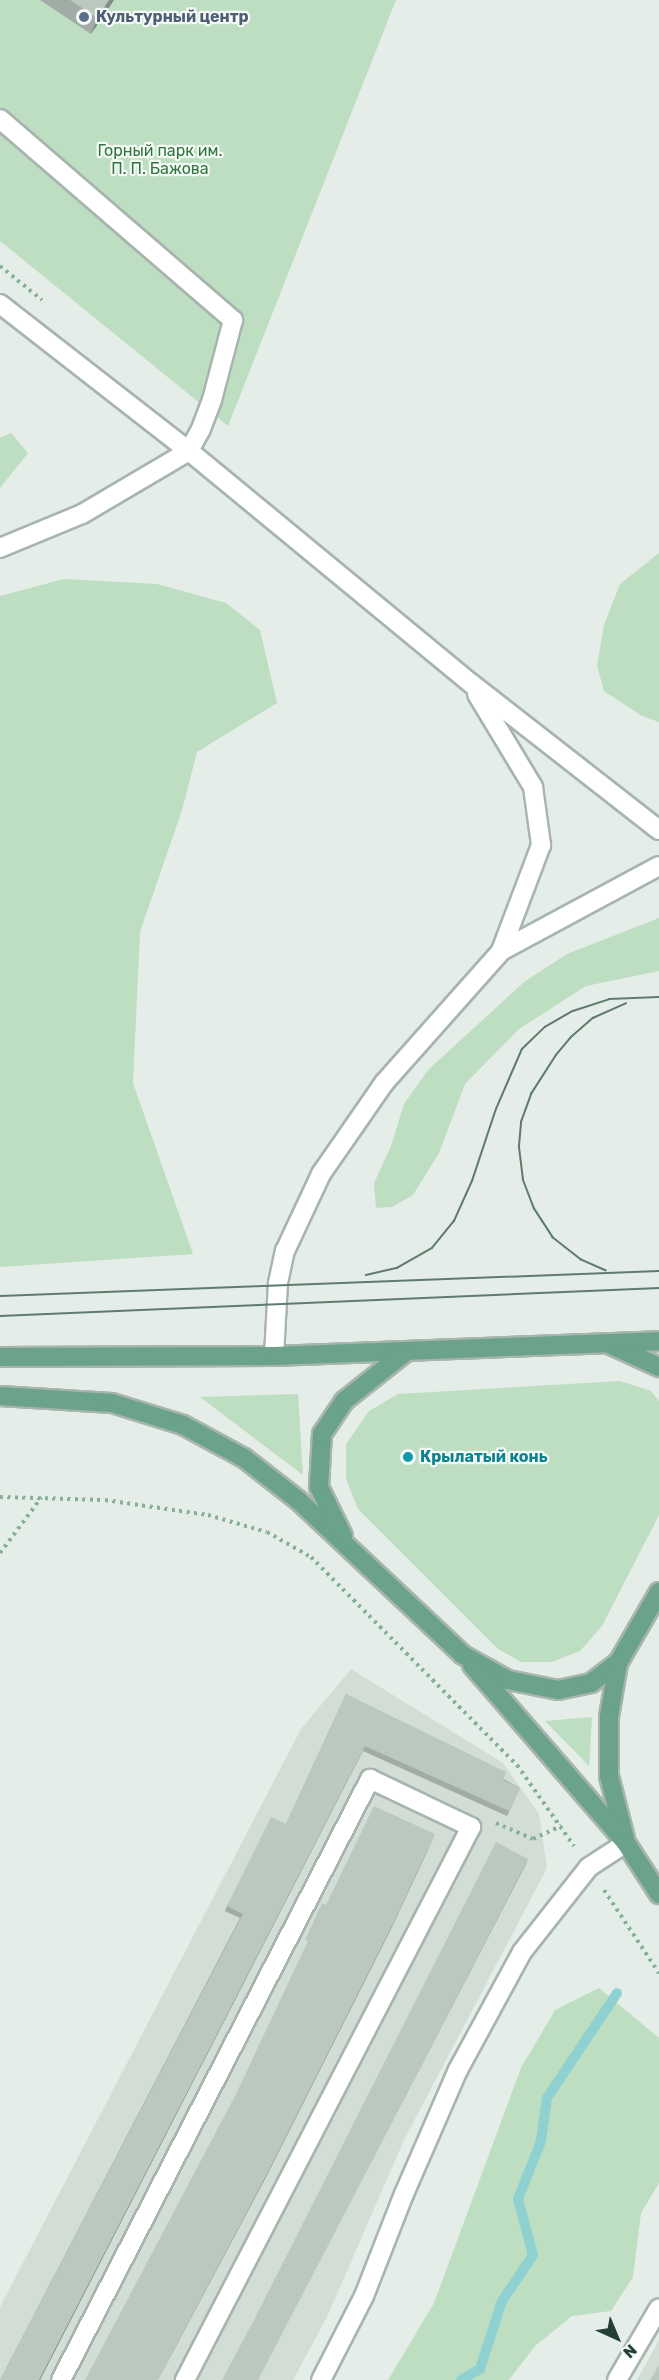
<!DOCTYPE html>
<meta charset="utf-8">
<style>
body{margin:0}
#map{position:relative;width:659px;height:2380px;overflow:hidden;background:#e4ede8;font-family:Rubik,sans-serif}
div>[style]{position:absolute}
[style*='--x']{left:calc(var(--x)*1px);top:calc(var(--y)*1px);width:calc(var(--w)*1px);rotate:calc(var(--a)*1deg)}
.built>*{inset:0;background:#d2ddd6}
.green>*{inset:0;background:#bedec1}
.stream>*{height:10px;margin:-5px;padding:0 5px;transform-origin:5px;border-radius:5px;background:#8ed1d0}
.path>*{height:4px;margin-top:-2px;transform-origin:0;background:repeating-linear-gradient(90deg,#86b09c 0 3px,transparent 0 7.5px)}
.roads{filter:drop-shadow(2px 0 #a7b5ae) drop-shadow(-2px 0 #a7b5ae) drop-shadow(0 2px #a7b5ae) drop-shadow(0 -2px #a7b5ae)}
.minor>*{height:18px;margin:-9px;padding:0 9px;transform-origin:9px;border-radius:9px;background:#fff}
.major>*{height:18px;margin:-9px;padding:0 9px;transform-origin:9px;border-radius:9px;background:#6aa28a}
.tram>*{height:1.5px;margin:-0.75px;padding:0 0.75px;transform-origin:0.75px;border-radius:0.75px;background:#5f7a6e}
.wall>*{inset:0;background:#a0aca5}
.shaded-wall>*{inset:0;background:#828c86}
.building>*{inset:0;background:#bac8c0}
.dots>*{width:16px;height:16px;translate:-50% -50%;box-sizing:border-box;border:3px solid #f5faf7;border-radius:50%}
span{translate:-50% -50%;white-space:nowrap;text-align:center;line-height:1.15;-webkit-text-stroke:4.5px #f5faf7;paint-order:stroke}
.service-label{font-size:16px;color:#4e5e75;font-weight:700}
.left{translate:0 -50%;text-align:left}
.park-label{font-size:16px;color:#2f753e}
.culture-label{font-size:16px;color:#0d838f;font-weight:700}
.north{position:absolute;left:587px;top:2308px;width:60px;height:60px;-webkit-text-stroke:4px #f5faf7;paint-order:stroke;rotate:136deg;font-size:16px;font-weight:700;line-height:24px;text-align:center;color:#243f33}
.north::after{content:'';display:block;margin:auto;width:21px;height:27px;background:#243f33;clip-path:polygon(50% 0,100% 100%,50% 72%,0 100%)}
</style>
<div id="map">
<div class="built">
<div style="clip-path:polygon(351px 1669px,503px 1763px,539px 1814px,547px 1868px,404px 2140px,327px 2317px,293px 2380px,0 2380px,0 2307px,301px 1729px)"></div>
<div style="clip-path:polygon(659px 2340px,659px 2380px,637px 2380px)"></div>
</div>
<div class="green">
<div style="clip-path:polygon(0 0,396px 0,228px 426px,0 241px)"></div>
<div style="clip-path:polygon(11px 433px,28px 453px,0 488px,0 438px)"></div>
<div style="clip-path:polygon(659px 553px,659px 722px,642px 716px,604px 691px,597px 666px,604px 625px,620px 584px)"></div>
<div style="clip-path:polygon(64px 579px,157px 584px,226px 603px,260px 630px,277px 703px,197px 752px,182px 810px,140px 932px,133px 1083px,193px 1254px,0 1267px,0 596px)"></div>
<div style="clip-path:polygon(659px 918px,659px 971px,586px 986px,519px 1029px,465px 1084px,439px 1153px,413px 1195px,392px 1207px,376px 1208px,374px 1183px,391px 1146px,404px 1104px,428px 1070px,524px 982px,567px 954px)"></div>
<div style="clip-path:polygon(620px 1381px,651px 1391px,659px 1401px,659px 1515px,602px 1626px,580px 1651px,552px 1662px,521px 1662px,498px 1649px,358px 1509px,346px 1479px,346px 1444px,369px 1411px,398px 1394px)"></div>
<div style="clip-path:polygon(298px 1394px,303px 1475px,200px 1397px)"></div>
<div style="clip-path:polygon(592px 1717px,589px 1766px,545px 1721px)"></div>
<div style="clip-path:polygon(599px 1988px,659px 2038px,659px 2183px,641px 2213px,633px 2277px,611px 2311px,572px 2316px,535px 2346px,509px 2380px,388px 2380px,434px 2303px,521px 2068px,555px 2010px)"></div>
</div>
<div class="stream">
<div style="--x:461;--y:2380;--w:22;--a:-30"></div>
<div style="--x:480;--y:2369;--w:71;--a:-72.1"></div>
<div style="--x:502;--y:2301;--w:55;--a:-56"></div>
<div style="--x:533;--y:2255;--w:58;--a:-105"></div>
<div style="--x:518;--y:2199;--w:62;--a:-68.4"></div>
<div style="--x:541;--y:2141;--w:43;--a:-82.1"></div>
<div style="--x:547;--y:2098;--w:126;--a:-56.3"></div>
</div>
<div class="path">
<div style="--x:0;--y:266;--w:54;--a:39"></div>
<div style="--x:0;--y:1497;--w:105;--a:1.6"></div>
<div style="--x:105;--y:1500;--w:104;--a:8.3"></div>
<div style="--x:208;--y:1515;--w:61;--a:16.1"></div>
<div style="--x:267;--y:1532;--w:51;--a:29.6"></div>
<div style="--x:311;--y:1557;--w:293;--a:45.3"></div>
<div style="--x:517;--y:1765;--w:99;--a:54.9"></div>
<div style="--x:0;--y:1553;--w:69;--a:-53.3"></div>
<div style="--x:496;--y:1823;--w:40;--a:23.4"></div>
<div style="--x:533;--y:1839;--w:31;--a:-25"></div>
<div style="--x:604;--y:1890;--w:100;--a:56.5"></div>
</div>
<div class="roads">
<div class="minor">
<div style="--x:0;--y:119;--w:308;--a:40.8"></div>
<div style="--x:233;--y:320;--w:83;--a:104.7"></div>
<div style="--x:212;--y:400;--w:31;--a:111"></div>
<div style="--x:201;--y:429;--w:25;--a:119"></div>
<div style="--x:189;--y:451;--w:124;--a:149.5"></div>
<div style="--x:82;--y:514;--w:89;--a:157.5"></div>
<div style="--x:0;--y:304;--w:239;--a:37.9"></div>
<div style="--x:189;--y:451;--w:367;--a:39.5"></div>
<div style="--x:472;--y:684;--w:237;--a:38"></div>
<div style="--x:477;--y:694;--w:109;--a:58.9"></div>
<div style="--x:533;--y:787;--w:59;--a:82.1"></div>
<div style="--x:541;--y:845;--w:113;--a:110.7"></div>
<div style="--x:274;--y:1356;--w:73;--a:-86.9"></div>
<div style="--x:278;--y:1283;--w:33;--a:-78"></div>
<div style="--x:285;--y:1251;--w:85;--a:-64.9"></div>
<div style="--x:321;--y:1174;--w:111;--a:-55.3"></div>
<div style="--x:384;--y:1083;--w:176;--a:-48.4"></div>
<div style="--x:501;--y:951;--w:179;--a:-28.3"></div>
<div style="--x:61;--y:2380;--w:676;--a:-62.79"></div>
<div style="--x:370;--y:1779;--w:112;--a:25.4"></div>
<div style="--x:471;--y:1827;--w:623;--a:117.35"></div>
<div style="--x:321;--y:2380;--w:94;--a:-62.9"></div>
<div style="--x:364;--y:2296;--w:110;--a:-68.6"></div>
<div style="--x:404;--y:2194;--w:135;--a:-66.5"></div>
<div style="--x:458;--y:2070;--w:134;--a:-61.5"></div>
<div style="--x:522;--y:1952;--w:108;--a:-51.8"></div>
<div style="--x:589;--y:1867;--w:44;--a:-33"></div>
<div style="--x:617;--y:2380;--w:83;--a:-59.7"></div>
</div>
<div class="major">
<div style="--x:611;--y:1345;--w:53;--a:24.6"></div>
<div style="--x:0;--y:1357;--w:274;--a:-0.2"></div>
<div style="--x:274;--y:1356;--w:385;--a:-2.2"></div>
<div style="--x:0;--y:1396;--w:112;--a:3.6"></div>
<div style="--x:112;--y:1403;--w:74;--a:17.2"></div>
<div style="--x:183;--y:1425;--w:69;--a:28.4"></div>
<div style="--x:244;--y:1458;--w:68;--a:37.9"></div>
<div style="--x:298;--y:1500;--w:226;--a:43.2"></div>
<div style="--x:463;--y:1655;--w:51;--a:29.1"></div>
<div style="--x:508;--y:1680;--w:51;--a:11.3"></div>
<div style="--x:558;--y:1690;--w:34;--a:-12"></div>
<div style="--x:591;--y:1683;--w:34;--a:-37"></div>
<div style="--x:618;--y:1663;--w:82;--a:-60"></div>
<div style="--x:343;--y:1536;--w:55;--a:-116.1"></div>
<div style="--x:319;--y:1487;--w:53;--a:-86.8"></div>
<div style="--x:322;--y:1434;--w:40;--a:-56"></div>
<div style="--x:344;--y:1401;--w:80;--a:-38.4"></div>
<div style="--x:618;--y:1663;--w:55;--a:99.5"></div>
<div style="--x:609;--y:1717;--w:59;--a:90"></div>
<div style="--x:609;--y:1776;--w:65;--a:75.7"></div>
<div style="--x:472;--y:1665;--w:235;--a:49.1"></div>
<div style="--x:626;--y:1843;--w:61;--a:57.1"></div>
</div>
</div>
<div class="tram">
<div style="--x:606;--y:1271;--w:27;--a:-156"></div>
<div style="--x:581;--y:1260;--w:36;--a:-142"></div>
<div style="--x:553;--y:1238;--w:35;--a:-123"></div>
<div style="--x:534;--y:1209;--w:31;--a:-111"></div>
<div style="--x:523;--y:1180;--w:34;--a:-97"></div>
<div style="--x:519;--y:1146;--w:24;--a:-85"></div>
<div style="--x:521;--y:1122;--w:30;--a:-70"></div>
<div style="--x:531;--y:1094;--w:46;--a:-57.3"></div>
<div style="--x:556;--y:1055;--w:23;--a:-50"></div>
<div style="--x:571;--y:1037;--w:29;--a:-41"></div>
<div style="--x:593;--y:1018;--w:36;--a:-24"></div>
<div style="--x:366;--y:1275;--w:32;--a:-13"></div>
<div style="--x:397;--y:1268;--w:40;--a:-29.7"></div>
<div style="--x:432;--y:1248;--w:35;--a:-51"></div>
<div style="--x:454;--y:1221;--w:44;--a:-65.8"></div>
<div style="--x:472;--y:1181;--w:76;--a:-71.6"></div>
<div style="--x:496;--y:1109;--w:65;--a:-66.6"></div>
<div style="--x:522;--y:1049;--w:32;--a:-44"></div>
<div style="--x:545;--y:1027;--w:32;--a:-30"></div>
<div style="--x:573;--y:1011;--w:38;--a:-18"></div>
<div style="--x:609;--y:999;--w:50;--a:-2.3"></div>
<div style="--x:0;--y:1296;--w:659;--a:-2.17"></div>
<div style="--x:0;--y:1316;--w:660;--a:-2.43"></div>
</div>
<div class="wall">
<div style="clip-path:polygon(40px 0,114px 0,91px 34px)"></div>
<div style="clip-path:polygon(346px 1694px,520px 1788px,507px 1816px,363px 1751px,40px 2380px,0 2380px,240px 1918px,225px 1911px,227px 1906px,286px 1824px)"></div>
</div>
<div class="shaded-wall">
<div style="clip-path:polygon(109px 0,114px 0,91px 34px,97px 18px)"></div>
<div style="clip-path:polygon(365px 1746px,40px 2380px,39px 2380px)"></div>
<div style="clip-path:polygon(433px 1839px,391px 1929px,266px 2177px,158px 2380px)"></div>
<div style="clip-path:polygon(528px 1859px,526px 1864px,258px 2380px)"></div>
</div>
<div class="building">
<div style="clip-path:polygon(70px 0,109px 0,97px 18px)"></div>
<div style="clip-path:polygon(346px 1694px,506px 1772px,503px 1780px,520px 1788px,509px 1811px,365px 1746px,39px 2380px,0 2380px,243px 1914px,227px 1906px,271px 1817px,286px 1824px)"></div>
<div style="clip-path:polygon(374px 1806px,435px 1834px,393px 1924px,268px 2172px,158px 2380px,85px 2380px,236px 2094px,308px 1941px,305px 1940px,322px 1903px,326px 1905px)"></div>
<div style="clip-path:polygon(496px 1842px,528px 1859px,258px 2380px,222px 2380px,255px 2318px)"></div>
<div style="clip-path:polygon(659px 2365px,659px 2380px,650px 2380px)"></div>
</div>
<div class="dots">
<div style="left:84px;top:17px;background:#5c6f8a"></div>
<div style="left:408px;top:1457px;background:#0f9aa8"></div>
</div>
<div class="service-label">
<span class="left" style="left:96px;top:17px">Культурный центр</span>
</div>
<div class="park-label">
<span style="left:160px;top:160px">Горный парк им.<br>П. П. Бажова</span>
</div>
<div class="culture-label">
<span class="left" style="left:420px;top:1457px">Крылатый конь</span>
</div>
<div class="north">N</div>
</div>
